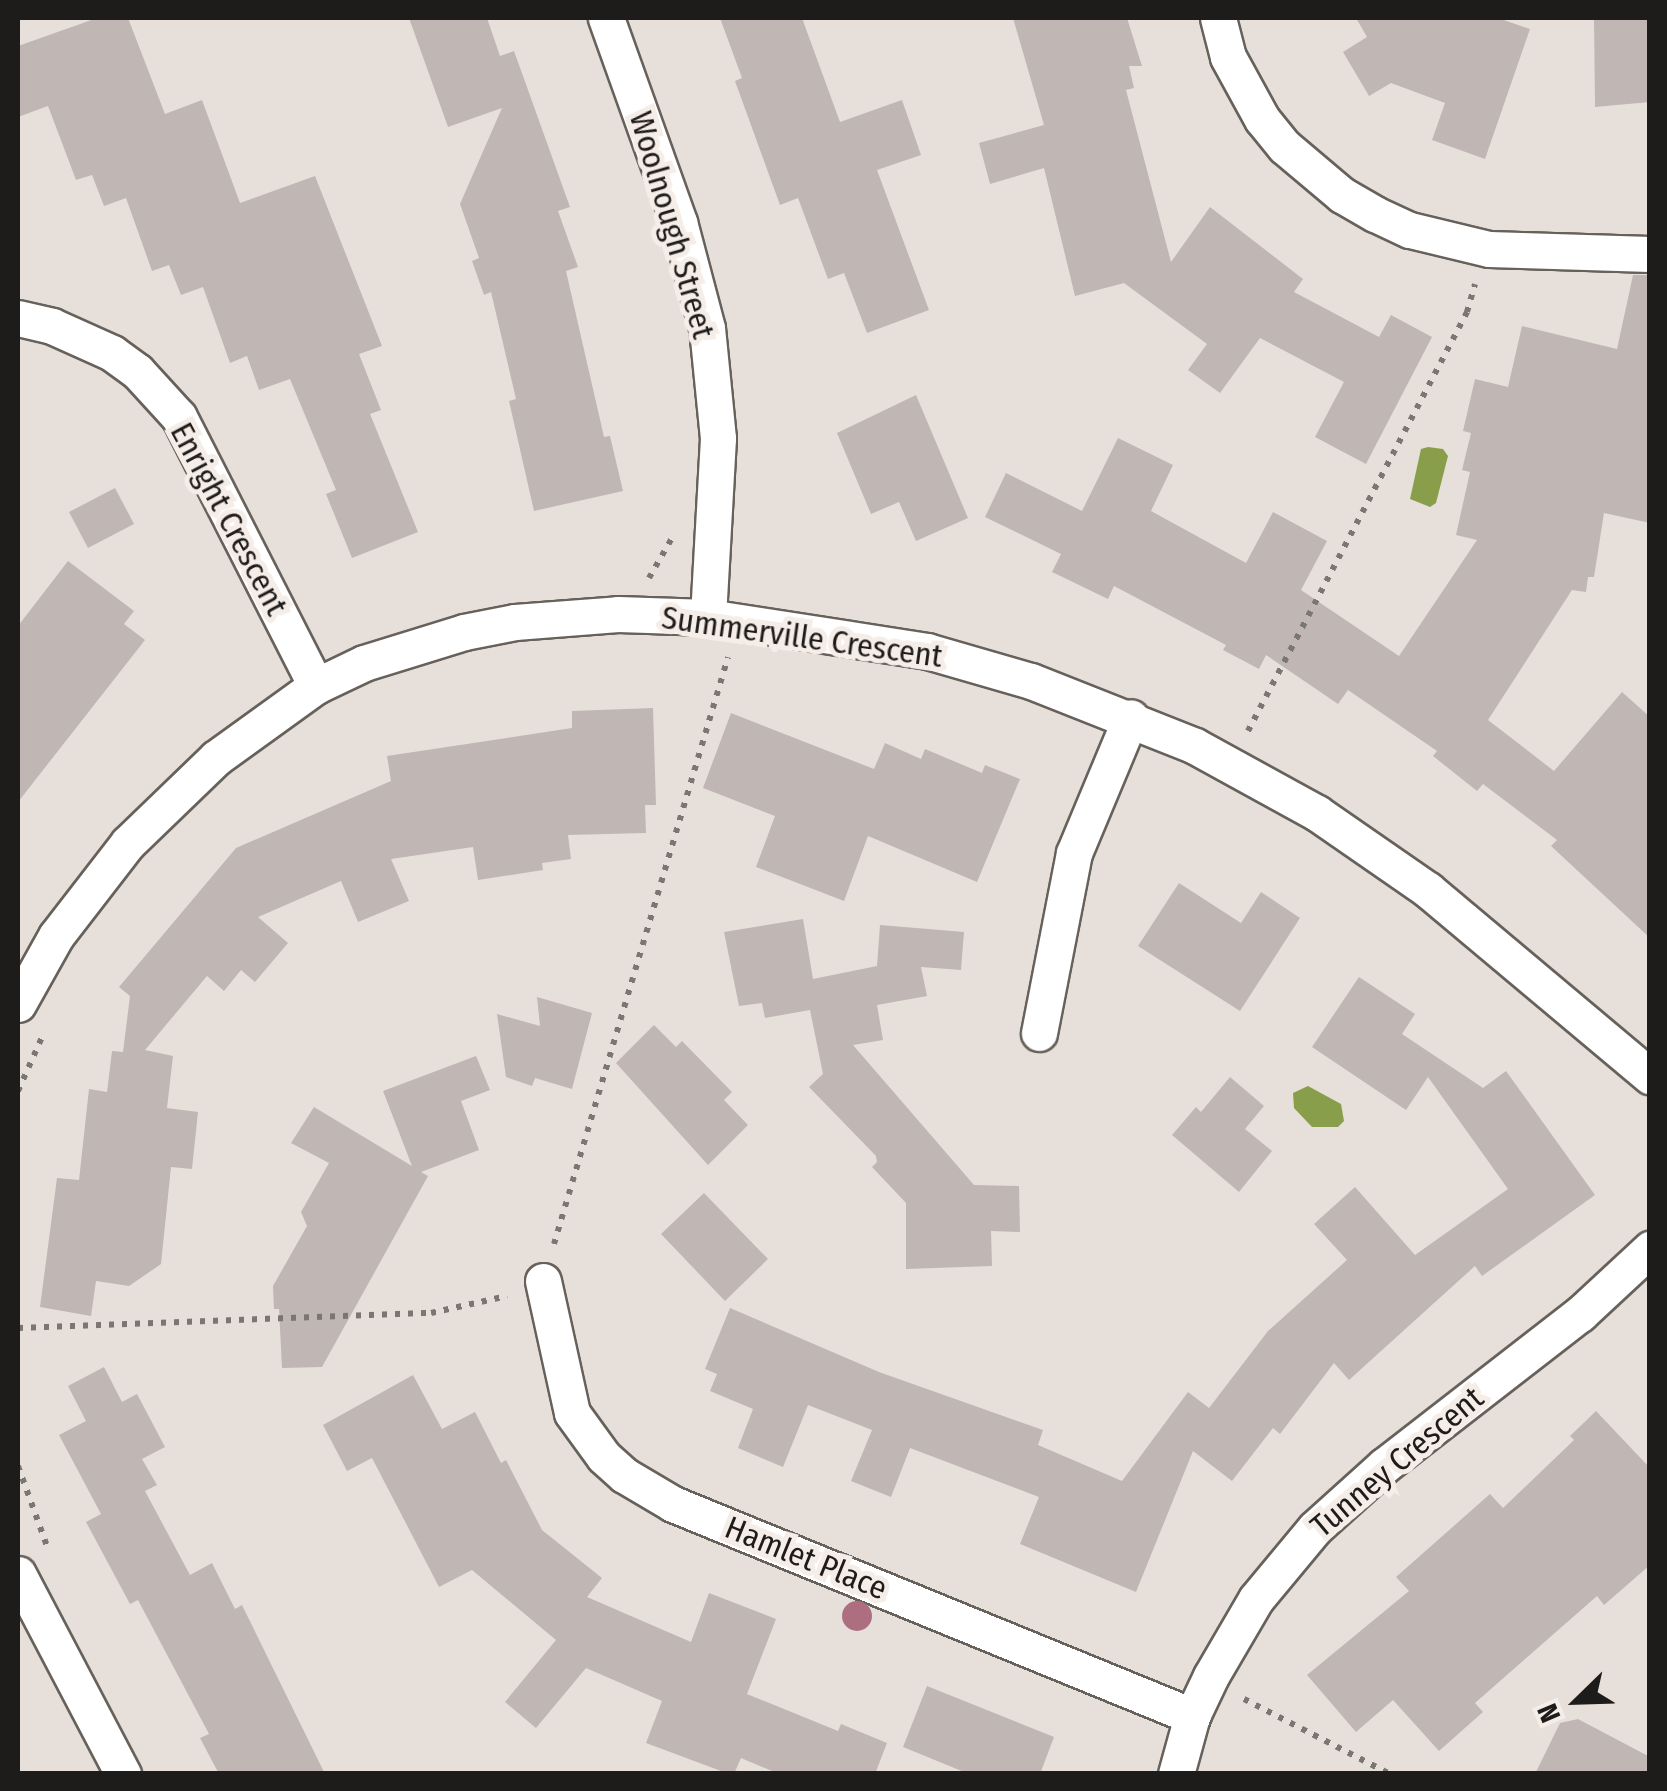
<!DOCTYPE html>
<style>
body{margin:0}
#map{position:relative;width:1667px;height:1791px;overflow:hidden;background:#e7e0da;font-family:"Fira Sans Condensed",sans-serif}
div>[style]{position:absolute}
[style*='--x']{left:calc(var(--x)*1px);top:calc(var(--y)*1px);width:calc(var(--w)*1px);rotate:calc(var(--a)*1deg)}
.water>*{inset:0;background:#899e4b}
.building>*{inset:0;background:#c0b6b4}
.path>*{height:6px;margin-top:-3px;transform-origin:0;background:repeating-linear-gradient(90deg,#7a7672 0 5px,transparent 0 13px)}
.roads{filter:drop-shadow(2px 0 #67615b) drop-shadow(-2px 0 #67615b) drop-shadow(0 2px #67615b) drop-shadow(0 -2px #67615b)}
.street>*{height:35px;margin:-17.5px;padding:0 17.5px;transform-origin:17.5px;border-radius:17.5px;background:#fff}
.trees>*{width:30px;height:30px;margin:-15px;border-radius:50%;background:#ac6e80}
span{translate:-50% -50%;white-space:nowrap;text-align:center;line-height:1.15;-webkit-text-stroke:10px #f5ede7;paint-order:stroke}
.street-label{font-size:32px;color:#1e1c1a}
.frame{position:absolute;inset:0;border:20px solid #1e1c1a;pointer-events:none}
.north{position:absolute;left:1527px;top:1651px;width:100px;height:100px;-webkit-text-stroke:8px #f5ede7;paint-order:stroke;rotate:247deg;font-size:28px;font-weight:700;line-height:40px;text-align:center;color:#1e1c1a}
.north::after{content:'';display:block;margin:auto;width:35px;height:45px;background:#1e1c1a;clip-path:polygon(50% 0,100% 100%,50% 72%,0 100%)}
</style>
<div id="map">
<div class="water">
<div style="clip-path:polygon(1428px 447px,1443px 449px,1448px 456px,1436px 503px,1430px 507px,1410px 499px,1421px 449px)"></div>
<div style="clip-path:polygon(1308px 1086px,1341px 1104px,1344px 1121px,1338px 1127px,1312px 1127px,1294px 1108px,1293px 1093px)"></div>
</div>
<div class="building">
<div style="clip-path:polygon(97px 18px,128px 18px,165px 114px,202px 100px,240px 203px,315px 176px,382px 346px,359px 354px,381px 410px,370px 414px,418px 532px,352px 558px,326px 494px,336px 490px,290px 379px,259px 390px,247px 356px,230px 363px,203px 287px,181px 295px,169px 265px,152px 271px,126px 198px,104px 206px,92px 175px,76px 180px,48px 106px,18px 117px,18px 46px)"></div>
<div style="clip-path:polygon(409px 18px,487px 18px,500px 56px,514px 51px,570px 207px,558px 211px,578px 267px,566px 271px,604px 437px,610px 436px,623px 491px,534px 511px,509px 401px,516px 399px,491px 292px,484px 295px,472px 261px,479px 258px,460px 204px,502px 108px,448px 127px)"></div>
<div style="clip-path:polygon(720px 18px,802px 18px,840px 122px,902px 100px,921px 155px,877px 170px,929px 310px,867px 333px,844px 273px,828px 279px,798px 198px,780px 205px,735px 81px,742px 78px)"></div>
<div style="clip-path:polygon(1013px 18px,1127px 18px,1142px 66px,1129px 66px,1134px 88px,1126px 90px,1171px 262px,1210px 207px,1303px 279px,1294px 292px,1379px 337px,1391px 315px,1432px 337px,1366px 464px,1315px 437px,1344px 382px,1260px 338px,1220px 393px,1188px 370px,1207px 344px,1124px 283px,1075px 296px,1044px 168px,990px 184px,979px 143px,1044px 125px)"></div>
<div style="clip-path:polygon(1356px 18px,1498px 18px,1530px 29px,1485px 159px,1432px 140px,1445px 103px,1391px 83px,1369px 96px,1343px 52px,1367px 37px)"></div>
<div style="clip-path:polygon(1594px 18px,1650px 18px,1650px 102px,1595px 107px)"></div>
<div style="clip-path:polygon(1633px 275px,1650px 275px,1650px 523px,1604px 513px,1594px 577px,1588px 577px,1586px 592px,1572px 590px,1488px 720px,1554px 771px,1622px 692px,1650px 717px,1650px 938px,1551px 846px,1557px 840px,1483px 784px,1477px 791px,1433px 756px,1437px 751px,1348px 690px,1338px 704px,1266px 655px,1259px 669px,1223px 650px,1226px 645px,1114px 586px,1108px 599px,1052px 572px,1061px 554px,985px 517px,1006px 473px,1082px 511px,1118px 438px,1173px 465px,1151px 511px,1246px 563px,1273px 512px,1327px 541px,1301px 590px,1399px 656px,1477px 540px,1456px 535px,1470px 472px,1462px 470px,1471px 433px,1463px 431px,1475px 379px,1508px 387px,1522px 326px,1617px 349px)"></div>
<div style="clip-path:polygon(916px 395px,968px 518px,916px 541px,899px 502px,871px 514px,837px 433px)"></div>
<div style="clip-path:polygon(115px 488px,134px 524px,88px 548px,69px 512px)"></div>
<div style="clip-path:polygon(68px 561px,134px 611px,124px 624px,145px 640px,18px 802px,18px 626px)"></div>
<div style="clip-path:polygon(653px 708px,656px 805px,645px 805px,646px 833px,568px 835px,571px 859px,542px 863px,543px 870px,478px 880px,473px 847px,391px 859px,409px 901px,358px 922px,341px 881px,258px 917px,288px 943px,255px 982px,241px 970px,224px 991px,207px 976px,145px 1050px,173px 1056px,167px 1108px,198px 1112px,192px 1169px,171px 1167px,161px 1264px,129px 1286px,96px 1281px,91px 1316px,40px 1307px,57px 1178px,79px 1180px,89px 1089px,107px 1092px,112px 1051px,123px 1052px,130px 996px,119px 987px,236px 848px,391px 781px,387px 756px,572px 728px,572px 711px)"></div>
<div style="clip-path:polygon(731px 713px,874px 769px,885px 743px,921px 759px,925px 749px,982px 773px,985px 765px,1020px 779px,977px 882px,868px 836px,844px 901px,756px 867px,775px 816px,703px 788px)"></div>
<div style="clip-path:polygon(1179px 883px,1241px 923px,1261px 892px,1300px 918px,1240px 1011px,1138px 946px)"></div>
<div style="clip-path:polygon(803px 919px,813px 979px,877px 966px,880px 925px,964px 932px,961px 970px,921px 967px,927px 996px,877px 1005px,883px 1040px,853px 1045px,974px 1185px,1019px 1186px,1020px 1232px,991px 1231px,992px 1266px,906px 1269px,906px 1203px,872px 1167px,877px 1162px,876px 1156px,809px 1087px,823px 1074px,810px 1010px,765px 1018px,762px 1003px,739px 1006px,724px 932px)"></div>
<div style="clip-path:polygon(1359px 977px,1415px 1014px,1402px 1034px,1483px 1088px,1506px 1071px,1595px 1195px,1482px 1276px,1475px 1266px,1349px 1380px,1334px 1363px,1280px 1434px,1273px 1428px,1232px 1481px,1193px 1451px,1136px 1592px,1020px 1544px,1039px 1497px,910px 1448px,891px 1497px,851px 1481px,872px 1430px,808px 1405px,783px 1467px,738px 1448px,753px 1409px,710px 1391px,717px 1374px,705px 1369px,730px 1308px,879px 1372px,1043px 1430px,1038px 1445px,1122px 1481px,1188px 1392px,1209px 1408px,1268px 1331px,1347px 1260px,1314px 1224px,1355px 1187px,1415px 1255px,1508px 1189px,1428px 1077px,1406px 1110px,1312px 1047px)"></div>
<div style="clip-path:polygon(537px 997px,592px 1013px,572px 1089px,535px 1078px,532px 1086px,506px 1077px,497px 1014px,540px 1026px)"></div>
<div style="clip-path:polygon(654px 1025px,676px 1047px,682px 1041px,732px 1092px,724px 1100px,748px 1125px,708px 1165px,616px 1063px)"></div>
<div style="clip-path:polygon(476px 1056px,490px 1090px,461px 1101px,479px 1150px,421px 1172px,428px 1176px,322px 1367px,282px 1368px,279px 1309px,274px 1309px,273px 1286px,307px 1226px,301px 1212px,329px 1163px,291px 1143px,314px 1107px,412px 1166px,383px 1091px)"></div>
<div style="clip-path:polygon(1230px 1077px,1264px 1106px,1245px 1129px,1272px 1151px,1239px 1192px,1172px 1135px,1196px 1107px,1201px 1112px)"></div>
<div style="clip-path:polygon(704px 1193px,768px 1259px,725px 1301px,661px 1234px)"></div>
<div style="clip-path:polygon(104px 1367px,122px 1402px,137px 1394px,165px 1447px,142px 1459px,157px 1485px,145px 1491px,190px 1575px,212px 1563px,235px 1609px,242px 1605px,325px 1774px,219px 1774px,200px 1738px,209px 1734px,138px 1600px,130px 1604px,86px 1522px,101px 1514px,59px 1435px,86px 1421px,68px 1386px)"></div>
<div style="clip-path:polygon(413px 1375px,442px 1429px,475px 1412px,501px 1463px,506px 1460px,542px 1530px,602px 1578px,587px 1597px,691px 1642px,709px 1593px,776px 1619px,747px 1694px,838px 1731px,841px 1724px,887px 1743px,875px 1774px,779px 1774px,741px 1758px,734px 1774px,729px 1774px,646px 1743px,662px 1701px,586px 1668px,536px 1728px,505px 1702px,556px 1640px,472px 1570px,439px 1587px,372px 1458px,347px 1471px,323px 1425px)"></div>
<div style="clip-path:polygon(1596px 1411px,1650px 1468px,1650px 1565px,1604px 1605px,1597px 1596px,1475px 1703px,1483px 1712px,1439px 1751px,1393px 1700px,1356px 1732px,1307px 1675px,1409px 1591px,1396px 1577px,1490px 1494px,1503px 1508px,1574px 1440px,1570px 1436px)"></div>
<div style="clip-path:polygon(927px 1686px,1054px 1737px,1040px 1774px,969px 1774px,903px 1747px)"></div>
<div style="clip-path:polygon(1578px 1719px,1650px 1757px,1650px 1774px,1535px 1774px,1560px 1723px)"></div>
</div>
<div class="path">
<div style="--x:649;--y:578;--w:46;--a:-60.1"></div>
<div style="--x:1248;--y:731;--w:473;--a:-62.4"></div>
<div style="--x:1467;--y:312;--w:29;--a:-74"></div>
<div style="--x:18;--y:1091;--w:59;--a:-66"></div>
<div style="--x:554;--y:1244;--w:612;--a:-73.49"></div>
<div style="--x:18;--y:1328;--w:413;--a:-2.1"></div>
<div style="--x:431;--y:1313;--w:78;--a:-12.6"></div>
<div style="--x:18;--y:1466;--w:85;--a:70.1"></div>
<div style="--x:1244;--y:1699;--w:164;--a:27.2"></div>
</div>
<div class="roads">
<div class="street">
<div style="--x:606;--y:18;--w:217;--a:70.3"></div>
<div style="--x:679;--y:222;--w:110;--a:75.2"></div>
<div style="--x:707;--y:328;--w:111;--a:84.3"></div>
<div style="--x:718;--y:438;--w:179;--a:93.2"></div>
<div style="--x:1218;--y:18;--w:40;--a:75.6"></div>
<div style="--x:1228;--y:57;--w:71;--a:61.3"></div>
<div style="--x:1262;--y:119;--w:36;--a:51"></div>
<div style="--x:1285;--y:147;--w:75;--a:40.1"></div>
<div style="--x:1342;--y:195;--w:38;--a:30"></div>
<div style="--x:1375;--y:214;--w:38;--a:25"></div>
<div style="--x:1410;--y:230;--w:81;--a:13.5"></div>
<div style="--x:1489;--y:249;--w:161;--a:1.8"></div>
<div style="--x:18;--y:318;--w:35;--a:13"></div>
<div style="--x:52;--y:326;--w:66;--a:24.2"></div>
<div style="--x:112;--y:353;--w:31;--a:36"></div>
<div style="--x:137;--y:371;--w:62;--a:47.6"></div>
<div style="--x:179;--y:417;--w:302;--a:63"></div>
<div style="--x:18;--y:1004;--w:78;--a:-60.8"></div>
<div style="--x:56;--y:936;--w:118;--a:-52.3"></div>
<div style="--x:128;--y:843;--w:122;--a:-44"></div>
<div style="--x:216;--y:758;--w:123;--a:-35.8"></div>
<div style="--x:316;--y:686;--w:53;--a:-25.6"></div>
<div style="--x:364;--y:663;--w:105;--a:-17.2"></div>
<div style="--x:464;--y:632;--w:52;--a:-11.1"></div>
<div style="--x:515;--y:622;--w:103;--a:-4.4"></div>
<div style="--x:618;--y:614;--w:90;--a:1.9"></div>
<div style="--x:708;--y:617;--w:222;--a:8.8"></div>
<div style="--x:927;--y:651;--w:108;--a:16.1"></div>
<div style="--x:1031;--y:681;--w:176;--a:21.6"></div>
<div style="--x:1195;--y:746;--w:139;--a:28.8"></div>
<div style="--x:1317;--y:813;--w:135;--a:34.7"></div>
<div style="--x:1428;--y:890;--w:290;--a:40"></div>
<div style="--x:1039;--y:1033;--w:183;--a:-79"></div>
<div style="--x:1074;--y:853;--w:147;--a:-67.3"></div>
<div style="--x:543;--y:1281;--w:135;--a:77.6"></div>
<div style="--x:572;--y:1413;--w:54;--a:54"></div>
<div style="--x:604;--y:1457;--w:27;--a:42"></div>
<div style="--x:624;--y:1475;--w:57;--a:30.6"></div>
<div style="--x:673;--y:1504;--w:561;--a:22.22"></div>
<div style="--x:18;--y:1574;--w:226;--a:62.3"></div>
<div style="--x:1176;--y:1774;--w:60;--a:-74.6"></div>
<div style="--x:1192;--y:1716;--w:44;--a:-64.6"></div>
<div style="--x:1211;--y:1676;--w:89;--a:-59.7"></div>
<div style="--x:1256;--y:1599;--w:92;--a:-50.3"></div>
<div style="--x:1315;--y:1528;--w:94;--a:-42"></div>
<div style="--x:1385;--y:1465;--w:247;--a:-37.8"></div>
<div style="--x:1580;--y:1314;--w:96;--a:-42.9"></div>
</div>
</div>
<div class="trees">
<div style="left:857px;top:1616px"></div>
</div>
<div class="street-label">
<span style="left:672px;top:225px;rotate:74deg">Woolnough Street</span>
<span style="left:229px;top:519px;rotate:62deg">Enright Crescent</span>
<span style="left:802px;top:637px;rotate:8deg">Summerville Crescent</span>
<span style="left:1397px;top:1462px;rotate:-40deg">Tunney Crescent</span>
<span style="left:806px;top:1558px;rotate:22deg">Hamlet Place</span>
</div>
<div class="frame"></div>
<div class="north">N</div>
</div>
